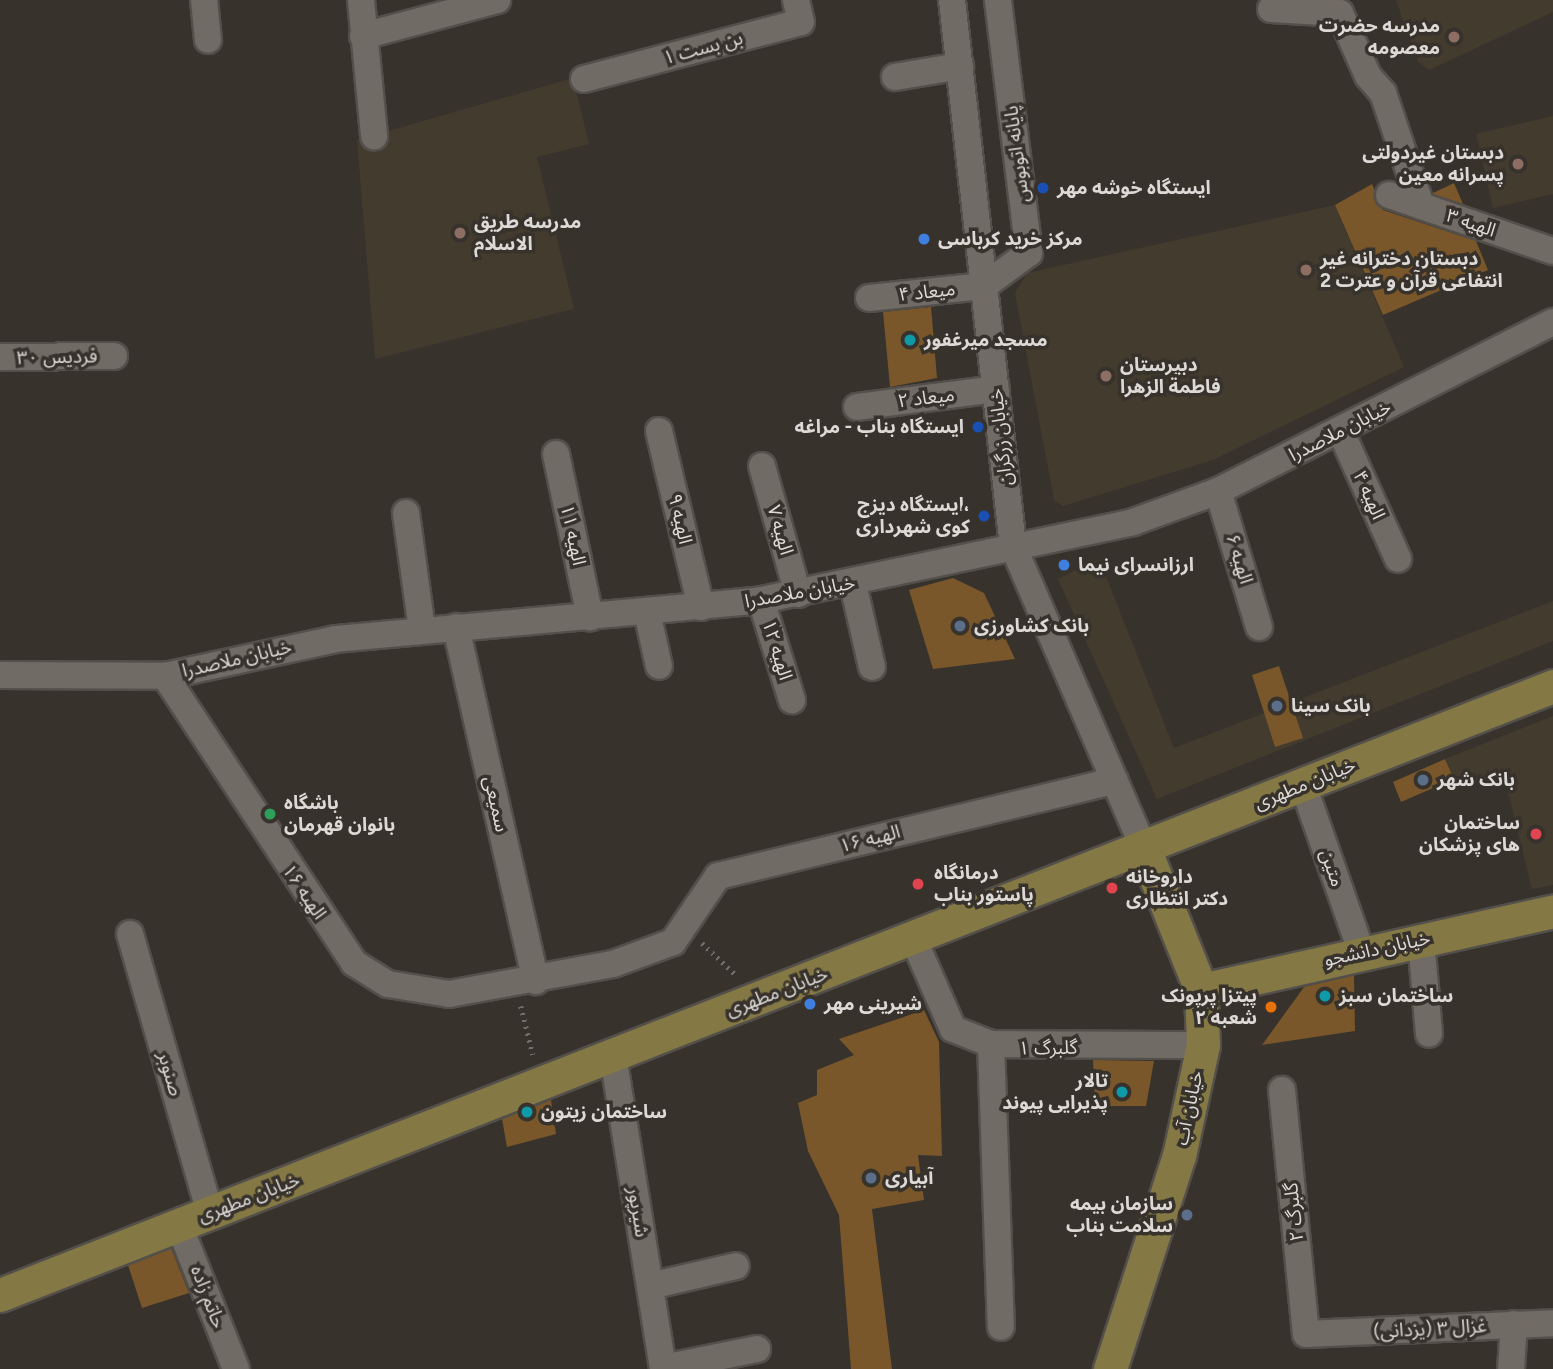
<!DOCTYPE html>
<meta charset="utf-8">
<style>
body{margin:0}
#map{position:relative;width:1553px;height:1369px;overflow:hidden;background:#37322c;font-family:Figtree,"Noto Sans Arabic",sans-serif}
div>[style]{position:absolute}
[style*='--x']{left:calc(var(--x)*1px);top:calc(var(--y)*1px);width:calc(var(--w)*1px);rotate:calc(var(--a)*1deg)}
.built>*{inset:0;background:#443b2f}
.building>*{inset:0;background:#79572a}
.path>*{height:4.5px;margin-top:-2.25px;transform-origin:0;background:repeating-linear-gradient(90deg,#726d68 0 2px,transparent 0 7px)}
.roads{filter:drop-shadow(2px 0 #534f4a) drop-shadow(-2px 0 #534f4a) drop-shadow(0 2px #534f4a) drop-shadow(0 -2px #534f4a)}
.minor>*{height:26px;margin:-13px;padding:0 13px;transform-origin:13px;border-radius:13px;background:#706b64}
.major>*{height:33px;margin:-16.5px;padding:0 16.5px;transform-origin:16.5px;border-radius:16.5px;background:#847845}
.dots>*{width:19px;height:19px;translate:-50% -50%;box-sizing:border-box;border:4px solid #37322c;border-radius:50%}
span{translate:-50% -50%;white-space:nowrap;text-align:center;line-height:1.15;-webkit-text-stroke:7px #37322c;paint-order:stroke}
.poi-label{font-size:19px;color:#ddd9d6;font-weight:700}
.right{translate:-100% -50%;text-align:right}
.left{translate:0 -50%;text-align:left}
.street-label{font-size:19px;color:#ddd9d6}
</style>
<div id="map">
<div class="built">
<div style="clip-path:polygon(1396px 0,1553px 0,1553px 12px,1429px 70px,1418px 62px)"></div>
<div style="clip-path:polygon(573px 78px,589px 144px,537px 157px,574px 309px,375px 359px,357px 140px)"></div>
<div style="clip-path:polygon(1553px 116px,1553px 194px,1493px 208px,1476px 134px)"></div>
<div style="clip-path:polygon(1335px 205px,1404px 367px,1213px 460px,1063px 506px,1054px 500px,1015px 293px,1027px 273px)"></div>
<div style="clip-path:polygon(1099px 559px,1174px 748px,1553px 601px,1553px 641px,1157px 799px,1058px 579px)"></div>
<div style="clip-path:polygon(1553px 716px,1553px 885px,1532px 889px,1506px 784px,1454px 779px,1445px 759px)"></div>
</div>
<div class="building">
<div style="clip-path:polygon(1454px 183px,1463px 204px,1433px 194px,1433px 193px)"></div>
<div style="clip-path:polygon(1372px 184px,1383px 210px,1476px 241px,1488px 270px,1383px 315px,1335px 205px)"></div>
<div style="clip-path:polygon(931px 307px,937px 378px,890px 387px,883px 312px)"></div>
<div style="clip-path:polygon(953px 578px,984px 593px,1015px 659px,933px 669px,909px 590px)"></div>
<div style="clip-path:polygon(1279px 666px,1303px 738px,1275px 747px,1252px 675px)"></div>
<div style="clip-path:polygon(1445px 759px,1454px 779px,1401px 802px,1393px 782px)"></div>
<div style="clip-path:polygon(1354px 975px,1355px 1031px,1262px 1045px,1304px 987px)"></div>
<div style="clip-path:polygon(924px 1010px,939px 1042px,942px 1156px,918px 1155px,924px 1200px,872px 1209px,892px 1369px,851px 1369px,839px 1215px,808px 1151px,798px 1103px,817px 1095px,817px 1070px,854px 1055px,839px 1039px)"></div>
<div style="clip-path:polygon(1093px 1060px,1154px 1061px,1146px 1106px,1095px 1106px)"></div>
<div style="clip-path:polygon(551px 1100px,556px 1134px,507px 1147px,502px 1119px)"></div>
<div style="clip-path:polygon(171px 1248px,189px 1293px,142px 1308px,128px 1265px)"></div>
</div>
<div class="path">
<div style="--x:702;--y:943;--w:47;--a:43.3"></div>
<div style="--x:521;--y:1006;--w:50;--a:76.2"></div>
</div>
<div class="roads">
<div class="minor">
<div style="--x:204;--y:0;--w:40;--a:84.3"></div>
<div style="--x:361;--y:0;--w:137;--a:84.5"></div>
<div style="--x:952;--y:0;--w:549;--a:83.63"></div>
<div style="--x:1013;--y:546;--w:329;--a:66.6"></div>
<div style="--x:1271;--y:9;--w:69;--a:3.3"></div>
<div style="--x:1340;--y:13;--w:69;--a:66"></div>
<div style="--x:1368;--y:76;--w:23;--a:49"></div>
<div style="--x:1383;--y:93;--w:119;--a:71.4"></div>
<div style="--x:363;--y:36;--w:139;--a:-15"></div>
<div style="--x:895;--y:77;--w:66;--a:-9.6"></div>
<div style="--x:584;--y:79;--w:224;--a:-14.7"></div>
<div style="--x:801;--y:22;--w:23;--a:-103"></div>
<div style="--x:1389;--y:195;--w:173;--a:18.9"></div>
<div style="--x:869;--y:298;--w:116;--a:-6"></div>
<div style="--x:984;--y:286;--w:56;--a:-36.3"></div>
<div style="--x:1029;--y:253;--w:255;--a:-97"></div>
<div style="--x:0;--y:357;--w:114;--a:-0.5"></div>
<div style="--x:857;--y:407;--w:140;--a:-7.4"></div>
<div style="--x:659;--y:431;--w:181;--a:76.6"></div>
<div style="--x:1341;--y:432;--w:139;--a:65.8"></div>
<div style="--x:556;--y:454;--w:167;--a:78.2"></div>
<div style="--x:762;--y:466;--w:133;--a:74.3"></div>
<div style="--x:1218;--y:491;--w:142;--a:73.2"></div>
<div style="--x:406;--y:513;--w:118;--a:82.2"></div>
<div style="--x:853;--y:584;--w:85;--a:77.1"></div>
<div style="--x:761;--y:600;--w:105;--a:72.8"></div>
<div style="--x:647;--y:612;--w:55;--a:77.5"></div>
<div style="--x:456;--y:627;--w:363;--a:77.3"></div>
<div style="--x:0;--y:675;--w:165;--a:0.3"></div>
<div style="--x:165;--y:676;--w:175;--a:-12.2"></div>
<div style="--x:336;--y:639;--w:427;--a:-5.2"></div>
<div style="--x:761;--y:600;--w:380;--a:-11.8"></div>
<div style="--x:1133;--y:522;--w:90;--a:-20"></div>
<div style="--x:1218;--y:491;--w:375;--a:-26.8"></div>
<div style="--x:165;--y:676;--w:344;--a:56.6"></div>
<div style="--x:354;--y:963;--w:40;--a:32"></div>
<div style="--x:388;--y:984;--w:62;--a:9.3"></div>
<div style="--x:449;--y:994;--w:167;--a:-10.4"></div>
<div style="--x:613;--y:964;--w:64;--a:-20.1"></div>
<div style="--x:673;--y:942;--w:80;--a:-55.7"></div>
<div style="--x:718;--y:876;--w:408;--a:-13.5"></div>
<div style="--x:1303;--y:785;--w:176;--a:70.7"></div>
<div style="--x:130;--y:934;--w:290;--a:74"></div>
<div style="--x:913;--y:938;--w:99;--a:66.3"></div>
<div style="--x:953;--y:1029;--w:41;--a:21.5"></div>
<div style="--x:991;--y:1044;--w:212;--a:0.3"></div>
<div style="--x:1421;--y:939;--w:95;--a:85.2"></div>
<div style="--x:991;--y:1044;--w:283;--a:88"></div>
<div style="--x:613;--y:1056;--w:317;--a:80.9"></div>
<div style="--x:1282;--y:1090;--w:245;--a:84.4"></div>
<div style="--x:1306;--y:1334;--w:247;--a:-2.5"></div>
<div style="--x:179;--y:1225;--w:155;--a:68.4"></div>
<div style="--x:650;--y:1286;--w:88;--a:-13.1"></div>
<div style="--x:663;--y:1368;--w:96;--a:-11.4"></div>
<div style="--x:1511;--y:1369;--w:45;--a:-86.2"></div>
</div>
<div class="major">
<div style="--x:1201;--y:990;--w:361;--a:-12.6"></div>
<div style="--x:0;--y:1295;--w:1668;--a:-21.41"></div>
<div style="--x:1110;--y:1369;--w:224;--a:-72.1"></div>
<div style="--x:1179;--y:1156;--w:114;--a:-77.8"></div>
<div style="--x:1203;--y:1045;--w:55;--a:-92.1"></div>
<div style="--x:1201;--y:990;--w:153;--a:-111.9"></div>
</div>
</div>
<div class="dots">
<div style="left:1454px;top:37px;background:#8d6e63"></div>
<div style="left:1518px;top:164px;background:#8d6e63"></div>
<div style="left:1043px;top:188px;background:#1a4fb4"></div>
<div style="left:460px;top:233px;background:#8d6e63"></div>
<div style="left:924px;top:239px;background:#3f7fe0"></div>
<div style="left:1306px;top:270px;background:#8d6e63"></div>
<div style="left:910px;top:340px;background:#0f9aa8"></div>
<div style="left:1106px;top:376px;background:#8d6e63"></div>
<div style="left:978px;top:427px;background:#1a4fb4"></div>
<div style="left:984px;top:516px;background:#1a4fb4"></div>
<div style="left:1064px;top:565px;background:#3f7fe0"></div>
<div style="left:960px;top:626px;background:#5c6f8a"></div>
<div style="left:1277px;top:706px;background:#5c6f8a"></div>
<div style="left:1423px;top:780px;background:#5c6f8a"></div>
<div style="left:270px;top:814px;background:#2e9e5b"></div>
<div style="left:1536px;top:834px;background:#e0444e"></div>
<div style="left:918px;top:884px;background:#e0444e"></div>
<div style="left:1112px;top:888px;background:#e0444e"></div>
<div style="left:1325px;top:996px;background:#0f9aa8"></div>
<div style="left:810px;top:1004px;background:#3f7fe0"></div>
<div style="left:1271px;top:1007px;background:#e8710a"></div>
<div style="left:1122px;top:1092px;background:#0f9aa8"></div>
<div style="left:527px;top:1112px;background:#0f9aa8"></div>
<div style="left:871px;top:1178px;background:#5c6f8a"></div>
<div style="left:1187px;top:1215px;background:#5c6f8a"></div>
</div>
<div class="poi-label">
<span class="right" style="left:1440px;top:37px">مدرسه حضرت<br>معصومه</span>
<span class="right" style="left:1504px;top:164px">دبستان غیردولتی<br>پسرانه معین</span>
<span class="left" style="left:1057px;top:188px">ایستگاه خوشه مهر</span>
<span class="left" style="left:474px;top:233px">مدرسه طریق<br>الاسلام</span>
<span class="left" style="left:938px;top:239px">مرکز خرید کرباسی</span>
<span class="left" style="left:1320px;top:270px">دبستان دخترانه غیر<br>انتفاعی قرآن و عترت 2</span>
<span class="left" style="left:924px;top:340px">مسجد میرغفور</span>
<span class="left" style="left:1120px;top:376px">دبیرستان<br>فاطمة الزهرا</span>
<span class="right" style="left:964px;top:427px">ایستگاه بناب - مراغه</span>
<span class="right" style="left:970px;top:516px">ایستگاه دیزج،<br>کوی شهرداری</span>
<span class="left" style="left:1078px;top:565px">ارزانسرای نیما</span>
<span class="left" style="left:974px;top:626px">بانک کشاورزی</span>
<span class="left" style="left:1291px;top:706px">بانک سینا</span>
<span class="left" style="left:1437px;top:780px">بانک شهر</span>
<span class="left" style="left:284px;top:814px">باشگاه<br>بانوان قهرمان</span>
<span class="right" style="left:1520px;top:834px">ساختمان<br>های پزشکان</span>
<span class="left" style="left:934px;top:884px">درمانگاه<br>پاستور بناب</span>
<span class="left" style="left:1126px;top:888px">داروخانه<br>دکتر انتظاری</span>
<span class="right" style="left:1257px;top:1007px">پیتزا پرپونک<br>شعبه ۲</span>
<span class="left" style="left:1339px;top:996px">ساختمان سبز</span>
<span class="left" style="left:824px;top:1004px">شیرینی مهر</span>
<span class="right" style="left:1108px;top:1092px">تالار<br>پذیرایی پیوند</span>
<span class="left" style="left:541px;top:1112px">ساختمان زیتون</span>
<span class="left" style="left:885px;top:1178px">آبیاری</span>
<span class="right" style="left:1173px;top:1215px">سازمان بیمه<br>سلامت بناب</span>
</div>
<div class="street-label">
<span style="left:703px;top:48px;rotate:-15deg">بن بست ۱</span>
<span style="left:1017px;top:154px;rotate:-97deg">پایانه اتوبوس</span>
<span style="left:1471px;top:223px;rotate:19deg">الهیه ۳</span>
<span style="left:927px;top:292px;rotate:-6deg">میعاد ۴</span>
<span style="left:57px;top:357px;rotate:-1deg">فردیس ۳۰</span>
<span style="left:926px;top:398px;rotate:-7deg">میعاد ۲</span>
<span style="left:1340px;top:431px;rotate:-27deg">خیابان ملاصدرا</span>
<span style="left:1001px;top:437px;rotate:-96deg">خیابان زرگران</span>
<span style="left:1369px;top:495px;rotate:66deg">الهیه ۴</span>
<span style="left:680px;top:519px;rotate:77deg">الهیه ۹</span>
<span style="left:780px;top:530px;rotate:74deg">الهیه ۷</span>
<span style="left:573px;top:535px;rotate:78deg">الهیه ۱۱</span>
<span style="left:1239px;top:559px;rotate:73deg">الهیه ۶</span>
<span style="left:800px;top:592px;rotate:-10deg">خیابان ملاصدرا</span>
<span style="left:777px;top:650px;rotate:73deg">الهیه ۱۲</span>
<span style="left:237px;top:659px;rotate:-13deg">خیابان ملاصدرا</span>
<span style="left:1305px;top:784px;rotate:-22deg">خیابان مطهری</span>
<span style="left:496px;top:804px;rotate:77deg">سمیعی</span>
<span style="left:870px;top:839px;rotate:-14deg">الهیه ۱۶</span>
<span style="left:1332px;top:868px;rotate:71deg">متین</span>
<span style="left:304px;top:892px;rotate:56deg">الهیه ۱۶</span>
<span style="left:1377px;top:949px;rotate:-12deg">خیابان دانشجو</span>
<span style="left:777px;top:992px;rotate:-21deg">خیابان مطهری</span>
<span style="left:1048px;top:1048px;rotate:-1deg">گلبرگ ۱</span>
<span style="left:170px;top:1074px;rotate:74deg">صنوبر</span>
<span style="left:1189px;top:1108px;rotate:-78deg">خیابان آب</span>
<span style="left:249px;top:1198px;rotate:-21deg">خیابان مطهری</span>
<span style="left:638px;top:1212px;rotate:81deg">شیرپور</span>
<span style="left:1294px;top:1212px;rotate:-96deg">گلبرگ ۲</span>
<span style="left:208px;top:1297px;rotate:69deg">حاتم زاده</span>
<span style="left:1430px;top:1329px;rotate:-3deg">غزال ۳ (یزدانی)</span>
</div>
</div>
